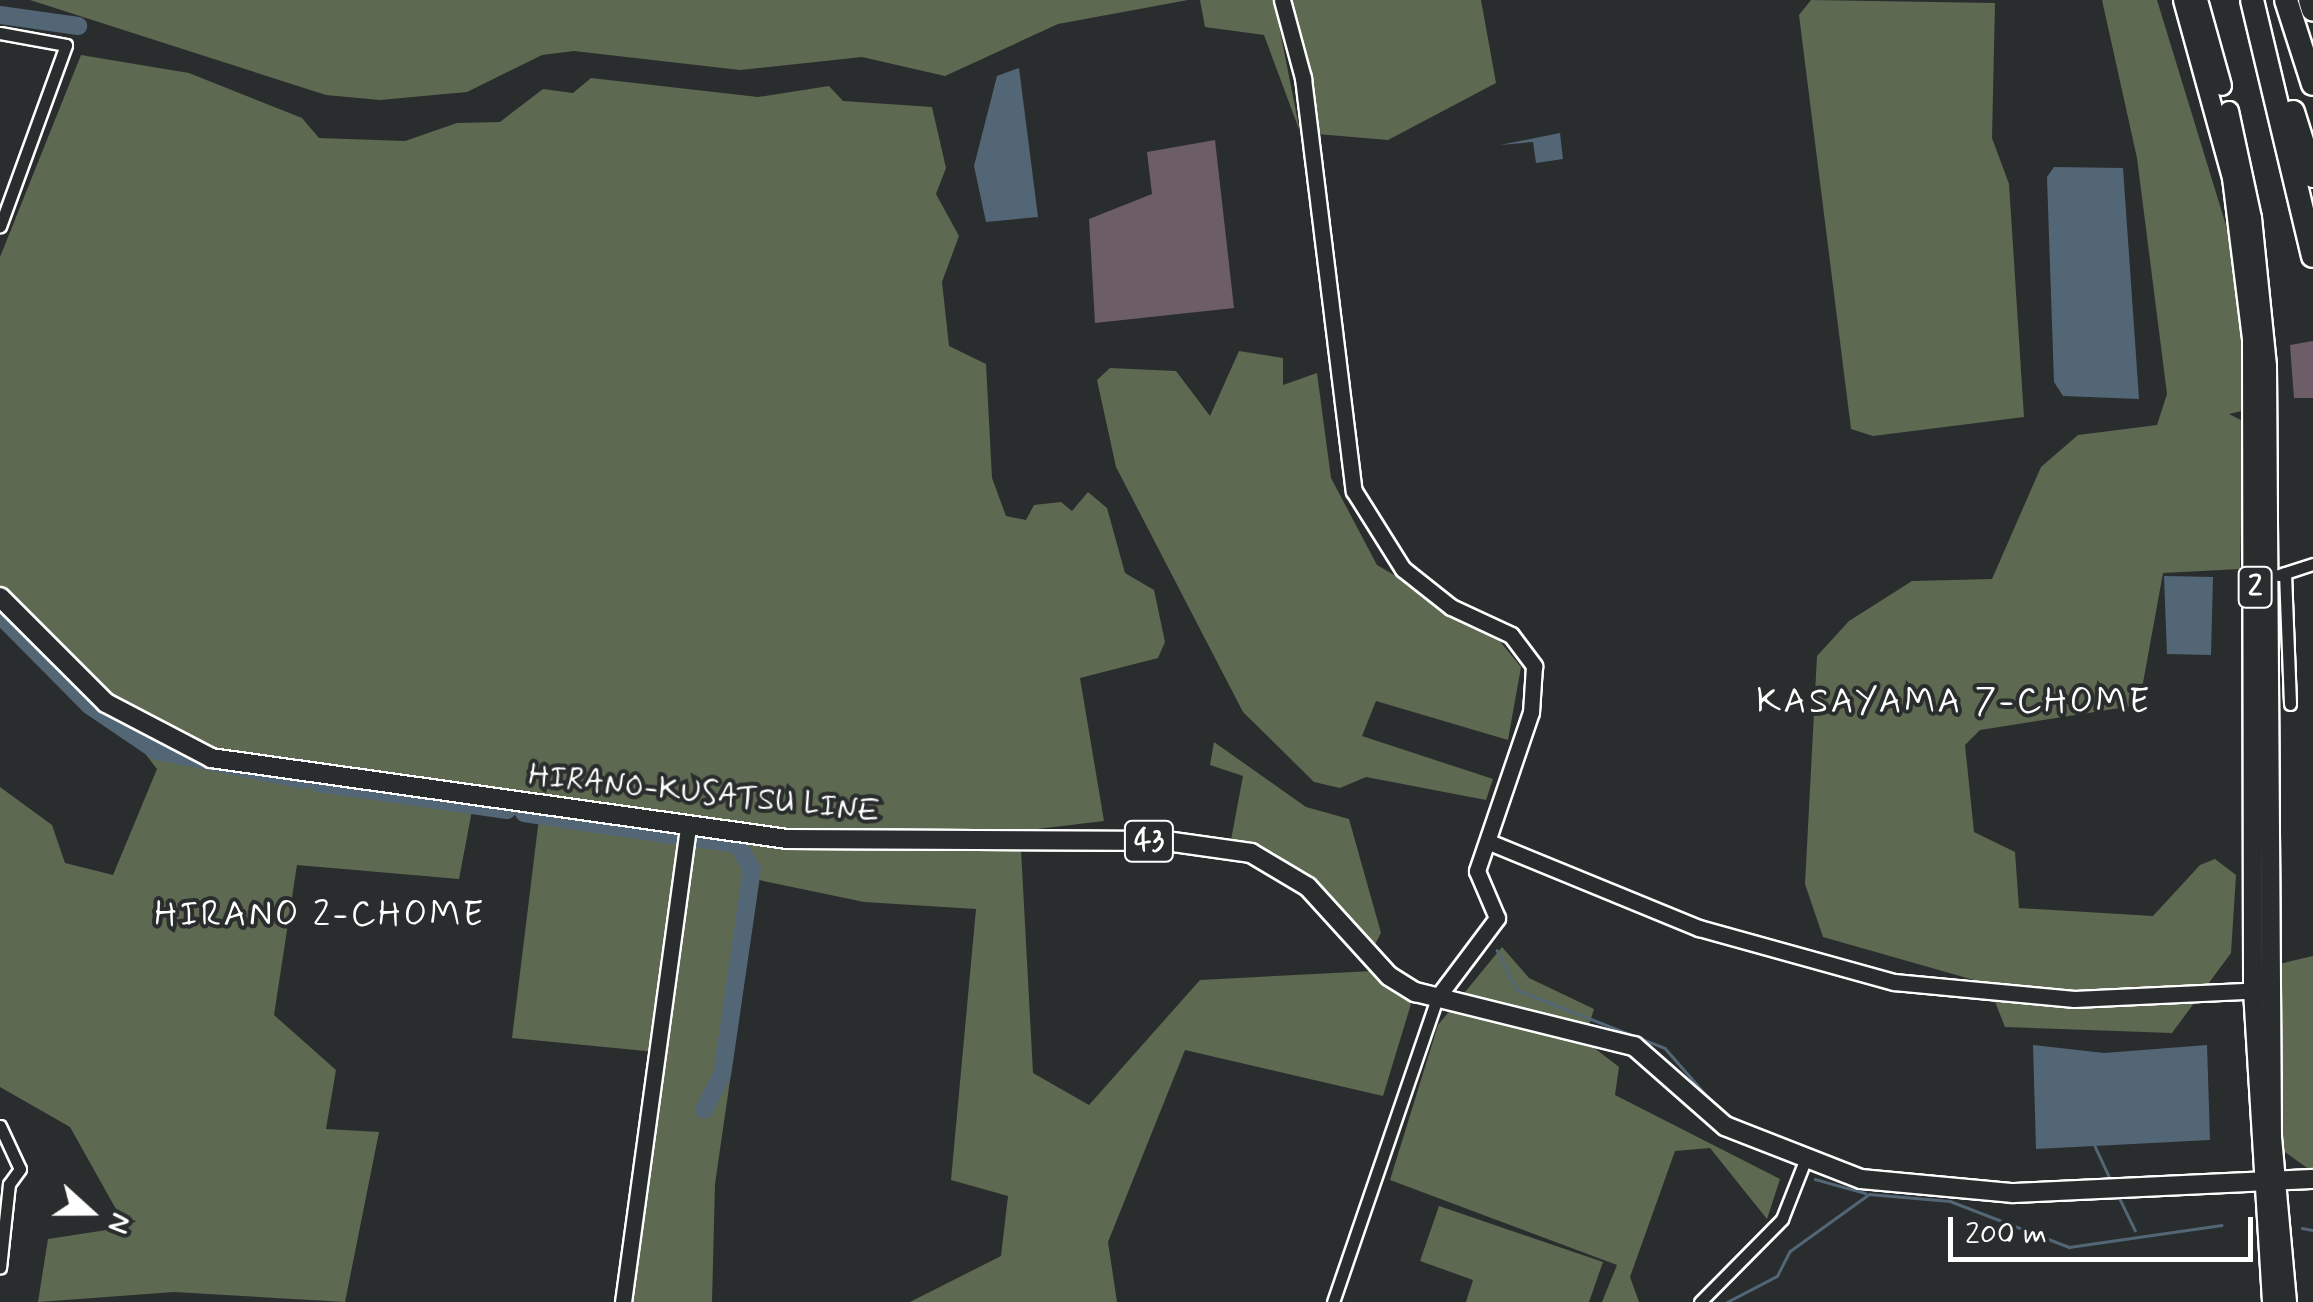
<!DOCTYPE html>
<style>
body{margin:0}
#map{position:relative;width:2313px;height:1302px;overflow:hidden;background:#2a2d2e;font-family:Mynerve,sans-serif}
div>[style]{position:absolute}
[style*='--x']{left:calc(var(--x)*1px);top:calc(var(--y)*1px);width:calc(var(--w)*1px);rotate:calc(var(--a)*1deg)}
.green>*{inset:0;background:#5d6950}
.water>*{inset:0;background:#536676}
.stream>*{height:2.5px;margin:-1.25px;padding:0 1.25px;transform-origin:1.25px;border-radius:1.25px;background:#536676}
.river>*{height:18px;margin:-9px;padding:0 9px;transform-origin:9px;border-radius:9px;background:#536676}
.building>*{inset:0;background:#6c5d67}
.roads{filter:drop-shadow(2px 0 #fff) drop-shadow(-2px 0 #fff) drop-shadow(0 2px #fff) drop-shadow(0 -2px #fff)}
.minor>*{height:11px;margin:-5.5px;padding:0 5.5px;transform-origin:5.5px;border-radius:5.5px;background:#2a2d2e}
.tertiary>*{height:15px;margin:-7.5px;padding:0 7.5px;transform-origin:7.5px;border-radius:7.5px;background:#2a2d2e}
.primary>*{height:18px;margin:-9px;padding:0 9px;transform-origin:9px;border-radius:9px;background:#2a2d2e}
.motorway>*{height:22px;margin:-11px;padding:0 11px;transform-origin:11px;border-radius:11px;background:#2a2d2e}
span{translate:-50% -50%;white-space:nowrap;text-align:center;line-height:1.15;-webkit-text-stroke:8px #2a2d2e;paint-order:stroke}
.shield-label span{padding:2px 8px;background:#2a2d2e;border:2px solid;border-radius:8px;-webkit-text-stroke-width:0}
.shield-label{font-size:30px;color:#fff;font-weight:700}
.street-label{font-size:32px;color:#fff}
.neighbourhood-label{font-size:35px;color:#fff;letter-spacing:2.5px}
.north{position:absolute;left:40px;top:1162px;width:100px;height:100px;-webkit-text-stroke:8px #2a2d2e;paint-order:stroke;rotate:111deg;font-size:28px;font-weight:700;line-height:40px;text-align:center;color:#fff}
.north::after{content:'';display:block;margin:auto;width:35px;height:45px;background:#fff;clip-path:polygon(50% 0,100% 100%,50% 72%,0 100%)}
.scale{position:absolute;left:1948px;top:1217px;width:305px;height:45px;box-sizing:border-box;border:5px solid #fff;border-top:0;padding-left:12px;font-size:30px;line-height:35px;white-space:nowrap;color:#fff;-webkit-text-stroke:8px #2a2d2e;paint-order:stroke}
</style>
<div id="map">
<div class="green">
<div style="clip-path:polygon(30px 0,1188px 0,1058px 24px,945px 76px,862px 57px,740px 70px,574px 51px,542px 55px,467px 92px,380px 100px,326px 95px)"></div>
<div style="clip-path:polygon(1200px 0,1274px 0,1300px 132px,1264px 35px,1205px 27px)"></div>
<div style="clip-path:polygon(1289px 0,1481px 0,1496px 83px,1388px 140px,1317px 134px)"></div>
<div style="clip-path:polygon(1811px 0,1995px 3px,1992px 138px,2009px 184px,2024px 417px,1873px 436px,1851px 429px,1799px 15px)"></div>
<div style="clip-path:polygon(2102px 0,2157px 0,2236px 258px,2246px 410px,2229px 414px,2243px 421px,2240px 569px,2163px 573px,2139px 705px,1980px 730px,1965px 745px,1974px 832px,2015px 852px,2019px 908px,2153px 916px,2200px 865px,2215px 859px,2236px 875px,2231px 953px,2172px 1033px,2005px 1027px,1988px 984px,1823px 937px,1805px 884px,1817px 656px,1849px 621px,1912px 581px,1992px 579px,2041px 467px,2078px 435px,2157px 425px,2167px 394px,2137px 158px)"></div>
<div style="clip-path:polygon(81px 55px,189px 73px,302px 118px,319px 138px,405px 141px,457px 123px,500px 122px,543px 89px,573px 93px,591px 78px,758px 97px,829px 86px,843px 101px,932px 107px,946px 168px,936px 194px,959px 236px,942px 282px,949px 346px,986px 364px,992px 478px,1006px 516px,1026px 520px,1034px 505px,1061px 502px,1072px 511px,1088px 492px,1107px 508px,1125px 573px,1154px 590px,1165px 642px,1158px 658px,1080px 678px,1104px 821px,1020px 831px,1033px 1073px,1089px 1105px,1200px 980px,1373px 971px,1411px 1004px,1383px 1096px,1185px 1050px,1108px 1242px,1117px 1302px,910px 1302px,1001px 1256px,1008px 1196px,951px 1180px,976px 909px,864px 902px,759px 880px,715px 1184px,712px 1302px,623px 1302px,656px 1052px,512px 1038px,540px 810px,474px 800px,459px 879px,297px 865px,274px 1015px,336px 1070px,326px 1129px,379px 1132px,345px 1302px,174px 1292px,38px 1302px,48px 1239px,126px 1227px,70px 1127px,0 1087px,0 787px,52px 825px,65px 863px,113px 875px,157px 769px,106px 703px,0 603px,0 257px)"></div>
<div style="clip-path:polygon(1239px 351px,1283px 358px,1283px 385px,1317px 373px,1331px 478px,1377px 565px,1494px 634px,1521px 667px,1508px 740px,1376px 701px,1362px 736px,1493px 779px,1486px 800px,1366px 777px,1340px 788px,1314px 782px,1243px 712px,1116px 467px,1097px 380px,1110px 368px,1176px 371px,1210px 416px)"></div>
<div style="clip-path:polygon(1214px 742px,1306px 807px,1349px 819px,1381px 933px,1374px 946px,1315px 882px,1273px 852px,1231px 840px,1243px 776px,1210px 765px)"></div>
<div style="clip-path:polygon(1502px 947px,1529px 978px,1594px 1009px,1584px 1040px,1619px 1067px,1615px 1095px,1780px 1179px,1767px 1219px,1710px 1148px,1675px 1151px,1630px 1277px,1639px 1302px,1602px 1302px,1617px 1265px,1390px 1180px,1438px 1025px)"></div>
<div style="clip-path:polygon(2313px 956px,2313px 1169px,2310px 1170px,2282px 1150px,2279px 964px)"></div>
<div style="clip-path:polygon(1439px 1206px,1603px 1262px,1589px 1302px,1466px 1302px,1473px 1280px,1420px 1261px)"></div>
</div>
<div class="water">
<div style="clip-path:polygon(1019px 68px,1038px 217px,986px 222px,974px 166px,997px 76px)"></div>
<div style="clip-path:polygon(1560px 133px,1563px 159px,1536px 163px,1533px 142px,1500px 145px)"></div>
<div style="clip-path:polygon(2054px 167px,2123px 168px,2139px 399px,2063px 396px,2054px 382px,2047px 177px)"></div>
<div style="clip-path:polygon(2164px 576px,2213px 577px,2211px 655px,2167px 654px)"></div>
<div style="clip-path:polygon(2033px 1045px,2104px 1053px,2207px 1045px,2210px 1140px,2036px 1149px)"></div>
</div>
<div class="stream">
<div style="--x:1497;--y:950;--w:45;--a:63.4"></div>
<div style="--x:1517;--y:990;--w:159;--a:21.4"></div>
<div style="--x:1665;--y:1048;--w:74;--a:48.8"></div>
<div style="--x:1723;--y:1113;--w:47;--a:24.9"></div>
<div style="--x:2095;--y:1146;--w:35;--a:65"></div>
<div style="--x:1815;--y:1179;--w:52;--a:15.6"></div>
<div style="--x:2119;--y:1197;--w:37;--a:64"></div>
<div style="--x:2302;--y:1228;--w:11;--a:10"></div>
<div style="--x:1727;--y:1302;--w:56;--a:-27.5"></div>
<div style="--x:1777;--y:1276;--w:28;--a:-63"></div>
<div style="--x:1790;--y:1251;--w:97;--a:-35.8"></div>
<div style="--x:1869;--y:1194;--w:81;--a:4.9"></div>
<div style="--x:1950;--y:1201;--w:128;--a:21.1"></div>
<div style="--x:2069;--y:1247;--w:154;--a:-8.2"></div>
</div>
<div class="river">
<div style="--x:0;--y:15;--w:79;--a:8"></div>
<div style="--x:0;--y:615;--w:127;--a:45.3"></div>
<div style="--x:89;--y:705;--w:82;--a:34.1"></div>
<div style="--x:157;--y:751;--w:149;--a:11.2"></div>
<div style="--x:319;--y:783;--w:190;--a:8.2"></div>
<div style="--x:524;--y:813;--w:156;--a:8.5"></div>
<div style="--x:696;--y:838;--w:41;--a:8.3"></div>
<div style="--x:737;--y:844;--w:29;--a:59"></div>
<div style="--x:752;--y:869;--w:207;--a:98.3"></div>
<div style="--x:722;--y:1074;--w:40;--a:116.6"></div>
</div>
<div class="building">
<div style="clip-path:polygon(1215px 140px,1234px 308px,1095px 323px,1089px 219px,1152px 194px,1147px 152px)"></div>
<div style="clip-path:polygon(2313px 341px,2313px 398px,2294px 398px,2290px 345px)"></div>
</div>
<div class="roads">
<div class="minor">
<div style="--x:0;--y:33;--w:67;--a:10.3"></div>
<div style="--x:66;--y:45;--w:193;--a:110"></div>
<div style="--x:2285;--y:573;--w:131;--a:87.8"></div>
<div style="--x:2279;--y:575;--w:36;--a:-18"></div>
<div style="--x:0;--y:1126;--w:47;--a:65.1"></div>
<div style="--x:20;--y:1169;--w:19;--a:126"></div>
<div style="--x:9;--y:1184;--w:84;--a:96.1"></div>
<div style="--x:1333;--y:1302;--w:321;--a:-71.1"></div>
<div style="--x:1700;--y:1302;--w:117;--a:-45.3"></div>
<div style="--x:1782;--y:1219;--w:60;--a:-68.6"></div>
</div>
<div class="tertiary">
<div style="--x:1282;--y:0;--w:81;--a:74.9"></div>
<div style="--x:1303;--y:78;--w:416;--a:83"></div>
<div style="--x:1354;--y:491;--w:92;--a:57.9"></div>
<div style="--x:1403;--y:569;--w:61;--a:38.4"></div>
<div style="--x:1451;--y:607;--w:66;--a:25"></div>
<div style="--x:1511;--y:635;--w:39;--a:53"></div>
<div style="--x:1534;--y:666;--w:46;--a:93.7"></div>
<div style="--x:1531;--y:712;--w:168;--a:108.8"></div>
<div style="--x:1477;--y:871;--w:51;--a:66.9"></div>
<div style="--x:1497;--y:918;--w:100;--a:126.9"></div>
<div style="--x:1489;--y:842;--w:227;--a:22.3"></div>
<div style="--x:1699;--y:928;--w:202;--a:15.5"></div>
<div style="--x:1894;--y:982;--w:181;--a:5.4"></div>
<div style="--x:2074;--y:999;--w:191;--a:-2.7"></div>
<div style="--x:623;--y:1302;--w:477;--a:-82.2"></div>
</div>
<div class="primary">
<div style="--x:2183;--y:0;--w:185;--a:74.6"></div>
<div style="--x:2232;--y:178;--w:161;--a:82.9"></div>
<div style="--x:2252;--y:338;--w:653;--a:89.91"></div>
<div style="--x:2253;--y:991;--w:312;--a:86.5"></div>
<div style="--x:2198;--y:0;--w:89;--a:74.4"></div>
<div style="--x:2229;--y:111;--w:109;--a:77.9"></div>
<div style="--x:2252;--y:218;--w:149;--a:84.2"></div>
<div style="--x:2267;--y:366;--w:771;--a:89.63"></div>
<div style="--x:2272;--y:1137;--w:166;--a:84.8"></div>
<div style="--x:0;--y:597;--w:150;--a:45"></div>
<div style="--x:106;--y:703;--w:119;--a:27.6"></div>
<div style="--x:211;--y:758;--w:582;--a:8"></div>
<div style="--x:787;--y:839;--w:379;--a:0.3"></div>
<div style="--x:1166;--y:841;--w:86;--a:8"></div>
<div style="--x:1251;--y:853;--w:66;--a:30.8"></div>
<div style="--x:1308;--y:887;--w:120;--a:47.7"></div>
<div style="--x:1389;--y:976;--w:31;--a:32"></div>
<div style="--x:1415;--y:992;--w:226;--a:13.9"></div>
<div style="--x:1634;--y:1046;--w:121;--a:41.3"></div>
<div style="--x:1725;--y:1126;--w:146;--a:21.3"></div>
<div style="--x:1861;--y:1179;--w:153;--a:5.3"></div>
<div style="--x:2013;--y:1193;--w:300;--a:-2.7"></div>
</div>
<div class="motorway">
<div style="--x:2252;--y:0;--w:263;--a:76.6"></div>
<div style="--x:2286;--y:0;--w:88;--a:72.2"></div>
<div style="--x:2310;--y:0;--w:10;--a:73"></div>
<div style="--x:2293;--y:112;--w:67;--a:72.6"></div>
</div>
</div>
<div class="shield-label">
<span style="left:2255px;top:587px">2</span>
<span style="left:1149px;top:841px">43</span>
</div>
<div class="street-label">
<span style="left:704px;top:794px;rotate:6deg">HIRANO-KUSATSU LINE</span>
</div>
<div class="neighbourhood-label">
<span style="left:1954px;top:702px">KASAYAMA 7-CHOME</span>
<span style="left:320px;top:915px">HIRANO 2-CHOME</span>
</div>
<div class="north">N</div>
<div class="scale">200 m</div>
</div>
